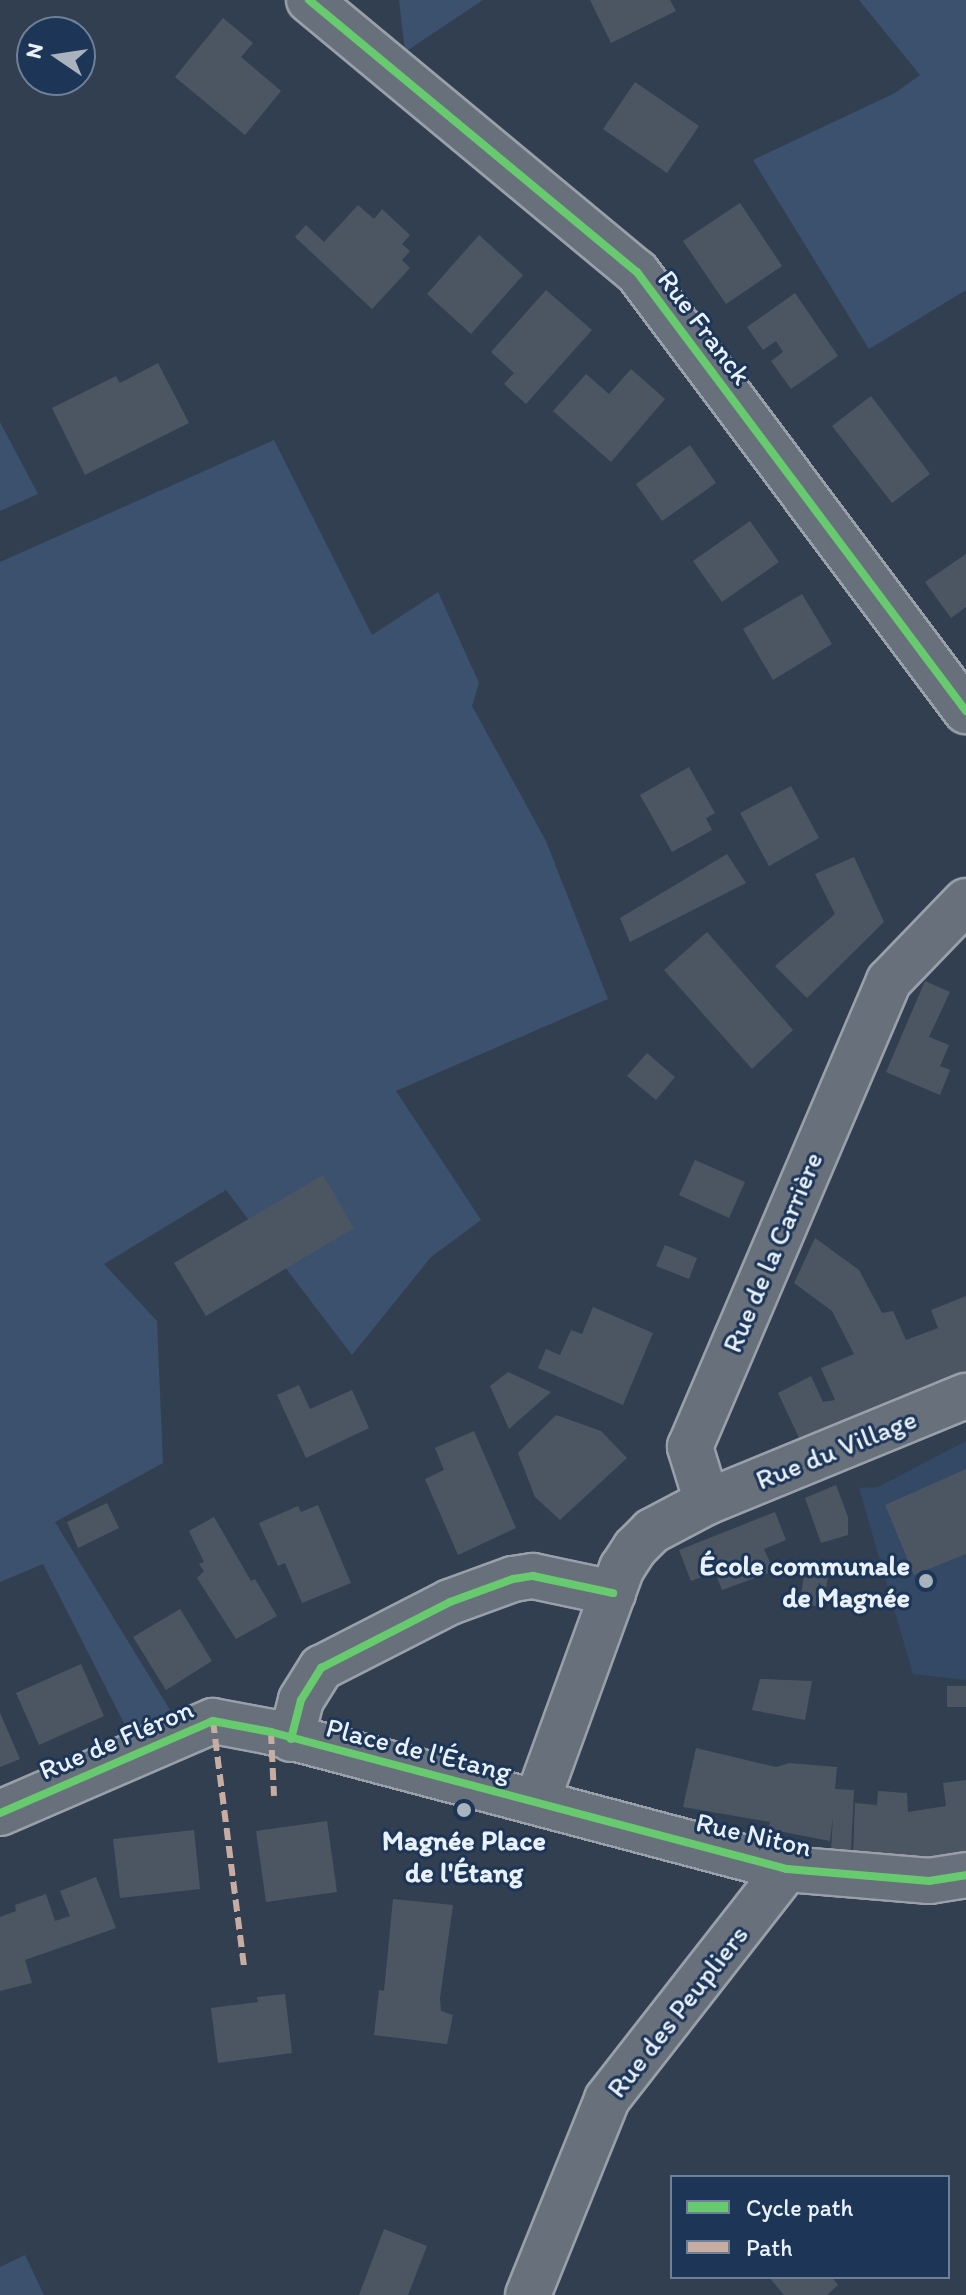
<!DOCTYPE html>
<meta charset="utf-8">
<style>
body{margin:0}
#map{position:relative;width:966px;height:2295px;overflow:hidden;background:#323f50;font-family:Itim,sans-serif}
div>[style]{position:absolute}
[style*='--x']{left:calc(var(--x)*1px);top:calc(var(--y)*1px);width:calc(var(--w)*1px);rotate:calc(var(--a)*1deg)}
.built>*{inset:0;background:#334965}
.green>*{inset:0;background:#3c516d}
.building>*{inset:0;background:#4c5663}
.roads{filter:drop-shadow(2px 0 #99a0aa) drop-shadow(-2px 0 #99a0aa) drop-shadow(0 2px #99a0aa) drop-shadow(0 -2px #99a0aa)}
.street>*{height:44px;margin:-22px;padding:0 22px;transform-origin:22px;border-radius:22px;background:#67707b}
.quiet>*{height:6px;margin-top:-3px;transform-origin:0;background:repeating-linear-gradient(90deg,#c7aca2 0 12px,transparent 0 18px)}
.cycleway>*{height:8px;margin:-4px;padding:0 4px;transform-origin:4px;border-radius:4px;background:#67ca6e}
.dots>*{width:22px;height:22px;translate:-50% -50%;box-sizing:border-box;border:4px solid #1d3557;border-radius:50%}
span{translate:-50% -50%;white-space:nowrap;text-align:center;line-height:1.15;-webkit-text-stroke:6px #1d3557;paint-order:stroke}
.street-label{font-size:28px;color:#e8f1f8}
.poi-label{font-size:28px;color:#e8f1f8;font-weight:700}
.right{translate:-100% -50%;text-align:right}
.legend{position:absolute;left:670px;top:2175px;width:280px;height:104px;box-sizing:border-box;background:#1d3557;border:2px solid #6e8097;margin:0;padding:10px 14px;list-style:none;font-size:24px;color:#e8f1f8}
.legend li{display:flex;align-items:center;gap:16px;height:40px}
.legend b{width:40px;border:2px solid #6e8097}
.north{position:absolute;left:16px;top:16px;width:80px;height:80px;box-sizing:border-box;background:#1d3557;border:2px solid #6e8097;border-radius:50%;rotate:283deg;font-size:22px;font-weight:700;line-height:32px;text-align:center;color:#e8f1f8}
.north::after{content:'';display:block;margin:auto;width:28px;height:36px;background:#a8b3bd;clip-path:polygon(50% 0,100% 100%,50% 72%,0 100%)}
</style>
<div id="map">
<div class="built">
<div style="clip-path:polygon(966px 1441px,966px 1680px,913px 1674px,859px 1488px,878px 1487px)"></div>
</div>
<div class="green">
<div style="clip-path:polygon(399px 0,483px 0,405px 52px)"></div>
<div style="clip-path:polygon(859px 0,966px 0,966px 290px,869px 349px,753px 160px,895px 93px,920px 75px)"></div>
<div style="clip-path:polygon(0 422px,38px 494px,0 511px)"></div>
<div style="clip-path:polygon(274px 440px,372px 635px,438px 592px,479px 683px,472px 706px,546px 841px,608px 999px,396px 1091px,481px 1220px,431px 1257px,352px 1355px,226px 1190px,104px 1264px,157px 1321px,163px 1463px,55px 1522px,170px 1710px,131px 1737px,43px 1564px,0 1582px,0 562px)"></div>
<div style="clip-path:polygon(25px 2255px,44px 2295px,0 2295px,0 2267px)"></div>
</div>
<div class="building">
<div style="clip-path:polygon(590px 0,670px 0,676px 11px,611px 43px)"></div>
<div style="clip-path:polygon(223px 18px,253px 43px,241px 57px,281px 91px,245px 135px,175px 77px)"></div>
<div style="clip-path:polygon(635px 82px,699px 126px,667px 173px,603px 129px)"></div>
<div style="clip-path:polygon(740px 203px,782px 266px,726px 304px,683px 241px)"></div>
<div style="clip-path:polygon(358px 205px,374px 219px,382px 209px,410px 235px,402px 244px,410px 251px,402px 260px,410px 268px,372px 309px,295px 237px,306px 225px,324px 242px)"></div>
<div style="clip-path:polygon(479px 235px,523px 275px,471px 334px,427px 294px)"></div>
<div style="clip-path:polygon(546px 290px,592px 330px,526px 404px,504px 384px,514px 373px,491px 352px)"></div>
<div style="clip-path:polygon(795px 293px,838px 356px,791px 389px,771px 361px,783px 352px,776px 341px,763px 350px,747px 327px)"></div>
<div style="clip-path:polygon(158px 363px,189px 423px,85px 475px,52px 408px,116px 376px,120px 383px)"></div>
<div style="clip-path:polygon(631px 369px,665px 399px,611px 462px,553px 411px,586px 374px,609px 394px)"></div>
<div style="clip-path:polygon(871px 396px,930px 474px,892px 503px,832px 426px)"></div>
<div style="clip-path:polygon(690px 445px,716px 483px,662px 521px,636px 484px)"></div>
<div style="clip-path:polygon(750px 521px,779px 562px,722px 602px,693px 561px)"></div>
<div style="clip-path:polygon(966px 554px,966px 607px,951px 618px,925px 582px)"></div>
<div style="clip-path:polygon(802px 594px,832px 644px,773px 680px,743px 629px)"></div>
<div style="clip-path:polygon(689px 767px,715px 813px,706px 818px,712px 830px,672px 852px,640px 795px)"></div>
<div style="clip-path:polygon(791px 786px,819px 838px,769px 866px,740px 813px)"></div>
<div style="clip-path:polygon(727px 854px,746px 883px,630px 942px,620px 918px)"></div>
<div style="clip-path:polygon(854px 857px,884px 922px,807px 998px,775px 966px,835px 914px,815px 874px)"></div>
<div style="clip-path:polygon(707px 932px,793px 1030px,752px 1069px,664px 970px)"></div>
<div style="clip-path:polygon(925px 981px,950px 992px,929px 1037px,949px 1045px,940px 1066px,950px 1070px,940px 1095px,886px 1072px)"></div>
<div style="clip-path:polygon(647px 1053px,675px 1077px,656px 1100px,627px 1076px)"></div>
<div style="clip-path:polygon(695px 1160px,745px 1182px,729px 1218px,679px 1195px)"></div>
<div style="clip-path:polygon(323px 1175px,354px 1228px,206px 1316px,174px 1263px)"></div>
<div style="clip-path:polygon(815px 1238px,859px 1270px,882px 1313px,893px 1311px,906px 1340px,938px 1328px,931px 1310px,966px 1296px,966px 1376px,802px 1444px,778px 1393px,811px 1376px,823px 1402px,835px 1400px,821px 1368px,854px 1354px,832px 1311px,794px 1283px)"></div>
<div style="clip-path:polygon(665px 1245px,697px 1258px,689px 1279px,656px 1266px)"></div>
<div style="clip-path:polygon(593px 1307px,653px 1333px,623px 1405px,538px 1368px,546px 1349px,560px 1355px,571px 1330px,582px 1334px)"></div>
<div style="clip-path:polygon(508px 1372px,551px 1392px,509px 1429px,490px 1386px)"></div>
<div style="clip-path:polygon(299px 1385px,310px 1409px,352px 1390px,369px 1428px,306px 1458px,277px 1395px)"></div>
<div style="clip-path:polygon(556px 1415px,601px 1431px,627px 1458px,560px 1520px,535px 1497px,518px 1453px)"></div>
<div style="clip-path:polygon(474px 1431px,516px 1528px,458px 1555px,425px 1479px,444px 1470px,435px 1448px)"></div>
<div style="clip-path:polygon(966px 1469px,966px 1554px,914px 1575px,885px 1505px)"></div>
<div style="clip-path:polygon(836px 1485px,848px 1517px,848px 1535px,821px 1543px,805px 1498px)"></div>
<div style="clip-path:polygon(107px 1503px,119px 1528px,78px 1548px,67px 1522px)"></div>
<div style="clip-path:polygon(318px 1505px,351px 1583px,302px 1603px,285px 1563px,278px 1566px,259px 1523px,298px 1506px,301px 1512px)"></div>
<div style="clip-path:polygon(775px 1512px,786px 1540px,764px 1549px,774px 1571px,722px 1590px,715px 1572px,691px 1581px,679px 1550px)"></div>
<div style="clip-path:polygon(214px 1517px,251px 1581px,255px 1579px,277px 1616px,236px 1639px,197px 1578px,204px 1571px,199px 1564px,204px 1562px,189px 1531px)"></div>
<div style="clip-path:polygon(805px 1567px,829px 1570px,823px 1607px,800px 1604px)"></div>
<div style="clip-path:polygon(180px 1609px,212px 1661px,166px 1690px,133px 1637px)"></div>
<div style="clip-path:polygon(81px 1664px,104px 1716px,39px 1745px,16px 1693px)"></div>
<div style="clip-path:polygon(760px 1679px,812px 1681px,805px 1720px,752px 1710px)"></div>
<div style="clip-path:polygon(947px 1686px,966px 1686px,966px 1707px,947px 1707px)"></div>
<div style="clip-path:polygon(0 1713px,20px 1759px,0 1767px)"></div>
<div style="clip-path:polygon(696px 1748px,776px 1767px,789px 1763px,837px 1767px,835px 1789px,854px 1790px,851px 1852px,831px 1851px,833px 1817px,830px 1841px,768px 1829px,770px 1822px,683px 1807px)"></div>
<div style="clip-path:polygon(966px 1780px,966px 1854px,906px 1858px,853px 1853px,855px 1803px,877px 1805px,878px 1791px,907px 1793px,908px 1812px,946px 1806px,943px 1783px)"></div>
<div style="clip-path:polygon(327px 1821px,337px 1892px,266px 1902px,256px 1831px)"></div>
<div style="clip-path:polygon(194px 1830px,200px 1889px,120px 1898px,113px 1839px)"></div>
<div style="clip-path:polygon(96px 1877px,116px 1928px,25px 1960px,32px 1983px,0 1991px,0 1917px,16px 1911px,15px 1905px,46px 1894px,55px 1921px,70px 1916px,60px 1891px)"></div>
<div style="clip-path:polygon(393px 1899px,453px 1905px,440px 1998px,441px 2011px,453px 2015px,447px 2044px,374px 2035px,379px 1990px,384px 1991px)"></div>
<div style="clip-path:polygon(285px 1994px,292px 2053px,218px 2063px,211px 2008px,258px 2002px,257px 1997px)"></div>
<div style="clip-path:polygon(384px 2229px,427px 2246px,408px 2295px,359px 2295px)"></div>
<div style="clip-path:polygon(769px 2277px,832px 2277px,838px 2285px,827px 2295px,784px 2295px)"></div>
</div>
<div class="roads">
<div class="street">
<div style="--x:309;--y:0;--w:426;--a:39.7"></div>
<div style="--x:637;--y:272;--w:549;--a:53.15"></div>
<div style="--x:707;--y:1502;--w:58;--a:-107.2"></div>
<div style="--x:690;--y:1447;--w:507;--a:-66.88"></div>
<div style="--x:889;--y:981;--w:111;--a:-46.1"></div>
<div style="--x:291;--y:1739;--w:40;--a:-75.6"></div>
<div style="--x:301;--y:1700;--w:38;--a:-58"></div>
<div style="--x:321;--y:1668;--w:145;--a:-27.1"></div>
<div style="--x:450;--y:1602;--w:67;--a:-20.1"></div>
<div style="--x:513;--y:1579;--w:20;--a:-9"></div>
<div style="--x:533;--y:1576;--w:82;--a:12"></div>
<div style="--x:537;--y:1801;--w:248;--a:-70"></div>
<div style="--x:622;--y:1568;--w:24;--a:-57"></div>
<div style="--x:635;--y:1548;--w:24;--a:-45"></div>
<div style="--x:652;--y:1531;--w:62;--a:-27.8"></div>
<div style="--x:707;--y:1502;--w:280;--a:-22.3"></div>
<div style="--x:0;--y:1813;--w:232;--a:-23.4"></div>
<div style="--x:213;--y:1721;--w:59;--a:10.7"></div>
<div style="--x:271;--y:1732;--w:534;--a:14.87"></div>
<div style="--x:787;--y:1869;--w:143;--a:4.8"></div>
<div style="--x:929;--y:1881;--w:37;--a:-9"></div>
<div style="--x:528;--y:2295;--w:211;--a:-68"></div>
<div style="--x:607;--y:2099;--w:292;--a:-52"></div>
</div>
</div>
<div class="quiet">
<div style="--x:213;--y:1721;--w:247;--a:82.8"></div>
<div style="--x:271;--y:1732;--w:64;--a:87.3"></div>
</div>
<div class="cycleway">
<div style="--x:309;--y:0;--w:426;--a:39.7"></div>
<div style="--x:637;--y:272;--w:549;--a:53.15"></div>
<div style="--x:291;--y:1739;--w:40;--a:-75.6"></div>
<div style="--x:301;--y:1700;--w:38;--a:-58"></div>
<div style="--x:321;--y:1668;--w:145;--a:-27.1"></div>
<div style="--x:450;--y:1602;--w:67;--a:-20.1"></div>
<div style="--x:513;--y:1579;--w:20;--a:-9"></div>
<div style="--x:533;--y:1576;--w:82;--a:12"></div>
<div style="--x:0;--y:1813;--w:232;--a:-23.4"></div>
<div style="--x:213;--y:1721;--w:59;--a:10.7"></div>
<div style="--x:271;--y:1732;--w:534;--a:14.87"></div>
<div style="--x:787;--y:1869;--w:143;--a:4.8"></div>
<div style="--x:929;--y:1881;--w:37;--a:-9"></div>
</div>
<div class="dots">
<div style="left:926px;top:1581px;background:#a8b3bd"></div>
<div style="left:464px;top:1810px;background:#a8b3bd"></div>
</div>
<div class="street-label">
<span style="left:705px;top:327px;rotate:53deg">Rue Franck</span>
<span style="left:772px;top:1252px;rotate:-67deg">Rue de la Carrière</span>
<span style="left:836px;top:1449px;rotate:-22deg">Rue du Village</span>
<span style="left:116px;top:1739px;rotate:-23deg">Rue de Fléron</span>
<span style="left:419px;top:1749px;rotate:14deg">Place de l'Étang</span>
<span style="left:754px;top:1834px;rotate:13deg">Rue Niton</span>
<span style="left:677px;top:2011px;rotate:-52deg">Rue des Peupliers</span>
</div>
<div class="poi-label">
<span class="right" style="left:910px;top:1581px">École communale<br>de Magnée</span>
<span style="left:464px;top:1856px">Magnée Place<br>de l'Étang</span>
</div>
<ul class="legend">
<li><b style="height:10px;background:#67ca6e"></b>Cycle path</li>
<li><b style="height:10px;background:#c7aca2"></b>Path</li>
</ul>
<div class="north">N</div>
</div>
